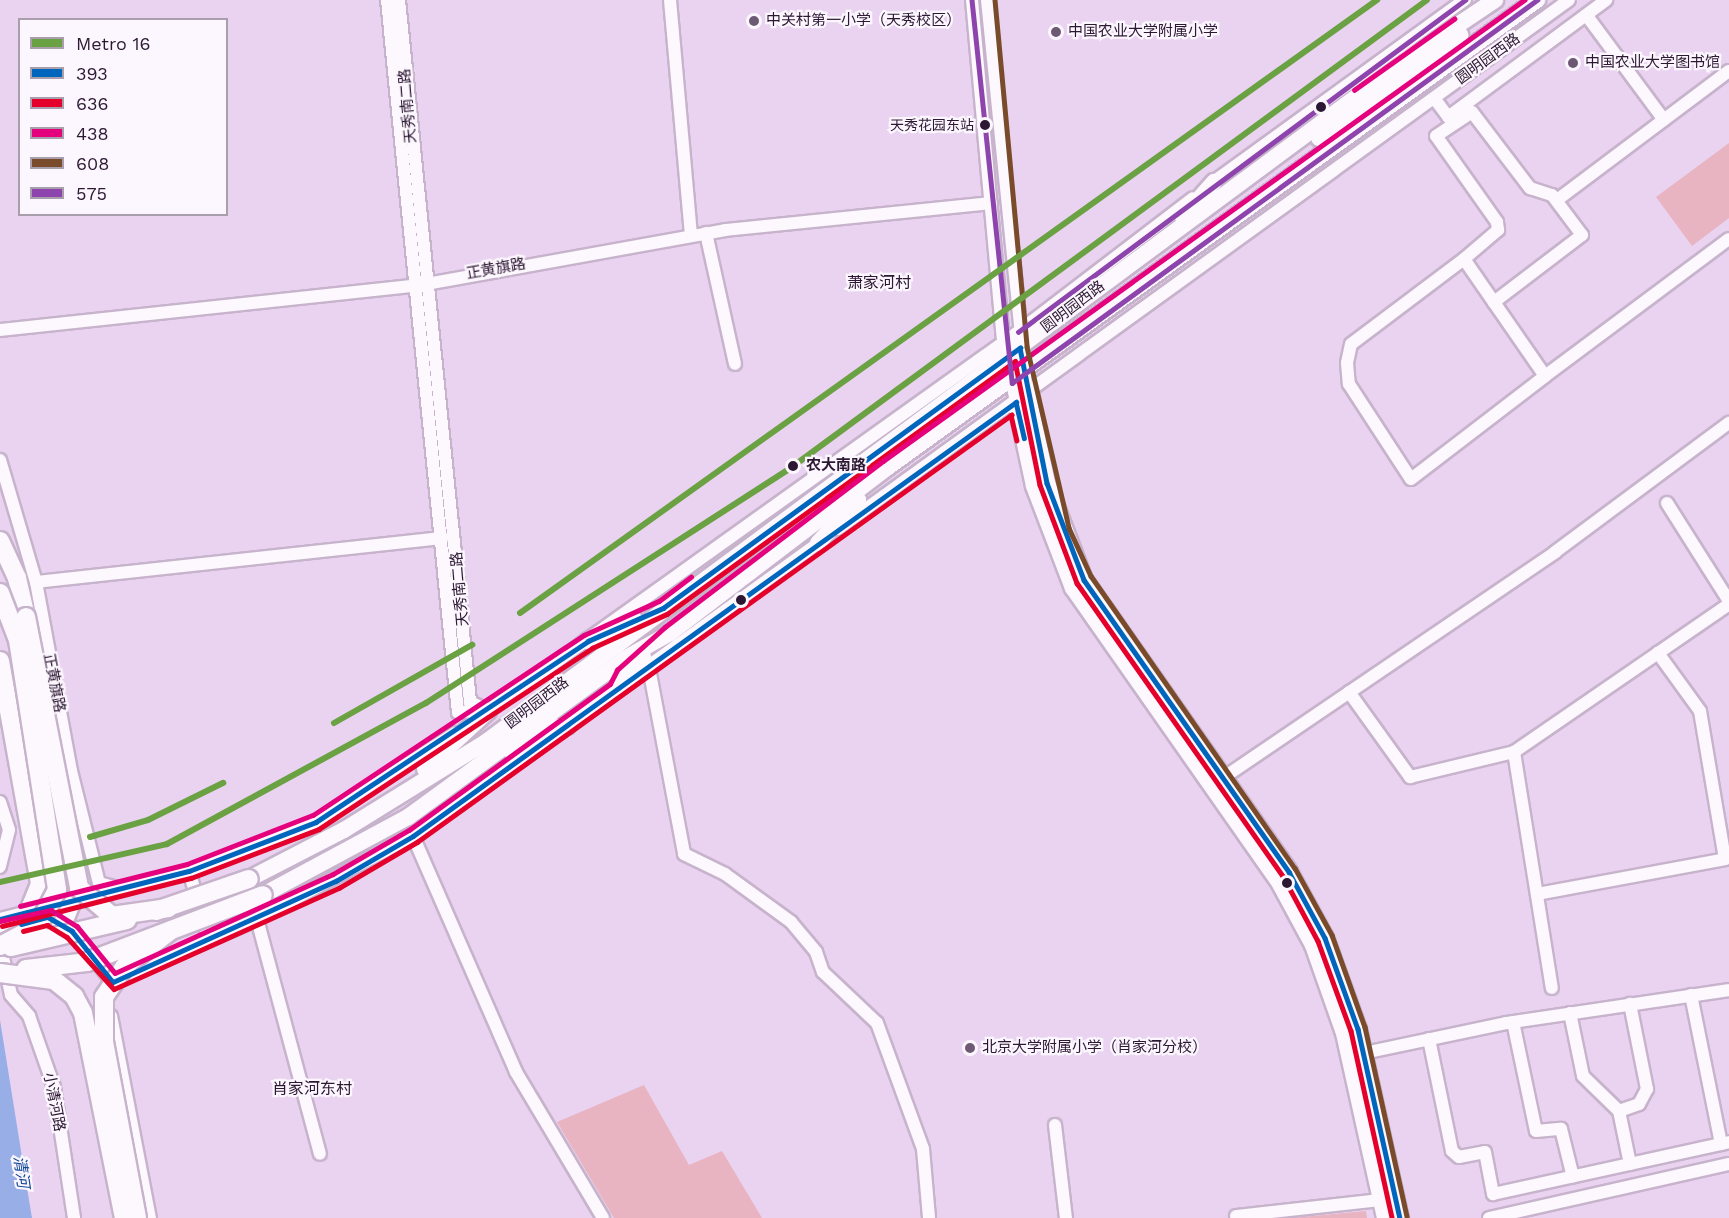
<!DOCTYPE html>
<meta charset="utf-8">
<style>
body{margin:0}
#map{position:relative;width:1729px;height:1218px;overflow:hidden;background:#ead3f0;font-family:"Work Sans","Noto Sans SC",sans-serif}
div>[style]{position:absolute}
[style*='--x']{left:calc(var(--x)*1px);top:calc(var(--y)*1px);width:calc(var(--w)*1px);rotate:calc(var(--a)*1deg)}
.green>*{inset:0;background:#e9b4c1}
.water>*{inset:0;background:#97aee7}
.roads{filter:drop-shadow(2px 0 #c7b3cc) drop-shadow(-2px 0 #c7b3cc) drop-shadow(0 2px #c7b3cc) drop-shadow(0 -2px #c7b3cc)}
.minor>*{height:12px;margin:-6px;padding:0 6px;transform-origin:6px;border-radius:6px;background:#fcf8fd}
.major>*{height:16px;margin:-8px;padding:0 8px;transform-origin:8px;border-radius:8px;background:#fcf8fd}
.highway>*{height:18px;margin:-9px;padding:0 9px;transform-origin:9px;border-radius:9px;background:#fcf8fd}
.bridges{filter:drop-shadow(2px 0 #c7b3cc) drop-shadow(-2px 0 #c7b3cc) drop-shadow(0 2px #c7b3cc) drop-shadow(0 -2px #c7b3cc)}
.highway-bridge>*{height:18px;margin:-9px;padding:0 9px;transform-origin:9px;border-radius:9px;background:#fcf8fd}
.bus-1>*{height:4.5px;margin:-2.25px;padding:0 2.25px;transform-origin:2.25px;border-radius:2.25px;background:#0065bd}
.bus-2>*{height:4.5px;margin:-2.25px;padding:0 2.25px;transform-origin:2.25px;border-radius:2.25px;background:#e4002b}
.bus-3>*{height:4.5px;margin:-2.25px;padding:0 2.25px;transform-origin:2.25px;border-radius:2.25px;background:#e5007d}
.bus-4>*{height:4.5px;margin:-2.25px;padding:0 2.25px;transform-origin:2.25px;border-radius:2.25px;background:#7a4b2a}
.bus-5>*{height:4.5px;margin:-2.25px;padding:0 2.25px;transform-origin:2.25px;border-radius:2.25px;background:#8e44ad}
.metro-1>*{height:6px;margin:-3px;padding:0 3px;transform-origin:3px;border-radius:3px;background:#6aa142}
.dots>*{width:16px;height:16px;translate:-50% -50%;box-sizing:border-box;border:3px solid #fcf7fe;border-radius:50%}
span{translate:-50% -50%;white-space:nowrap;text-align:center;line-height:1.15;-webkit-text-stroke:4.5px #fcf7fe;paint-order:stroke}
.bus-label{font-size:14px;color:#2c1832}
.right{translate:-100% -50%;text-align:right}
.poi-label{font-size:15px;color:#2c1832}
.left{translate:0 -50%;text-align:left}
.street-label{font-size:15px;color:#2c1832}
.stop-label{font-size:15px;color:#2c1832;font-weight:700}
.neighbourhood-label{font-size:16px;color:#2c1832}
.water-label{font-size:16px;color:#134898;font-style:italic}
.legend{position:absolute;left:18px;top:18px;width:210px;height:198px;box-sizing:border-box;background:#fcf7fe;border:2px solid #a99eac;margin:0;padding:8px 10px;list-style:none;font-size:18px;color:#2c1832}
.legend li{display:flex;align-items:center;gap:12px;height:30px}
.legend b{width:30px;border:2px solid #a99eac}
</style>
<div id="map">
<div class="green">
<div style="clip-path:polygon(1729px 143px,1729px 218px,1692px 246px,1656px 197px)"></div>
<div style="clip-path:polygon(644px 1085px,689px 1165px,722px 1151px,762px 1218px,614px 1218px,557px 1122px)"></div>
<div style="clip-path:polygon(1366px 1211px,1367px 1218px,1291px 1218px)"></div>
</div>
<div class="water">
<div style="clip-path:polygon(0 1020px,26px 1182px,32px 1218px,0 1218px)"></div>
</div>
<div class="roads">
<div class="minor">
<div style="--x:387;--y:0;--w:716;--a:84.31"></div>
<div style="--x:458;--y:712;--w:30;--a:-2"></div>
<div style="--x:399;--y:0;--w:706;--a:84.22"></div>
<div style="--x:470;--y:702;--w:19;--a:25"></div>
<div style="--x:670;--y:0;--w:236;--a:84.9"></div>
<div style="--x:972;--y:0;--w:339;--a:84.8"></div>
<div style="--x:1003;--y:338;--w:65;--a:78.5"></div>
<div style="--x:987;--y:0;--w:394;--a:84.2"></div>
<div style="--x:1587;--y:16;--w:129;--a:53.5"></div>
<div style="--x:1434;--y:98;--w:31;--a:53"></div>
<div style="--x:1448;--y:117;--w:197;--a:-36.5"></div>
<div style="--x:1209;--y:185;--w:316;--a:-35.9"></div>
<div style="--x:1557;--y:200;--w:215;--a:-36.9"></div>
<div style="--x:706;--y:233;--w:134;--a:77.5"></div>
<div style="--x:1464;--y:259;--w:141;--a:143"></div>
<div style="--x:1351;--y:344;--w:19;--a:102"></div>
<div style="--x:1347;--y:363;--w:21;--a:85"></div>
<div style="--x:1349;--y:384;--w:113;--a:56.9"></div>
<div style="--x:1411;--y:479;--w:169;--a:-37.5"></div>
<div style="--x:1545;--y:376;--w:142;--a:-124.7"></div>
<div style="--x:1464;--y:259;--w:45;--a:-40.5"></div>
<div style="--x:1498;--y:230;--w:8;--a:-97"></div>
<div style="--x:1497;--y:222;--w:105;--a:-125.3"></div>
<div style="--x:1436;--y:136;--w:43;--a:-33.7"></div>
<div style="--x:1472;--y:112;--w:96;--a:52.7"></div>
<div style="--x:1530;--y:188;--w:23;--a:18"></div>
<div style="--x:1552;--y:195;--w:50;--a:53.1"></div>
<div style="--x:1582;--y:235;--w:111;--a:142.7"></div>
<div style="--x:0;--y:330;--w:417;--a:-6.1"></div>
<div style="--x:415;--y:286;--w:315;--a:-10.2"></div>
<div style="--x:725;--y:230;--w:267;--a:-5.8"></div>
<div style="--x:1545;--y:376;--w:229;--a:-36.7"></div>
<div style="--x:0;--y:460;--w:127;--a:73.6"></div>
<div style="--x:36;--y:582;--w:192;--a:79.5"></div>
<div style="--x:71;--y:771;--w:115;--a:76"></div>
<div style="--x:99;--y:883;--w:24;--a:15"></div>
<div style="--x:1667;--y:503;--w:116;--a:57.7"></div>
<div style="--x:838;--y:529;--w:902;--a:-35.89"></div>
<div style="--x:36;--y:582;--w:409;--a:-6.2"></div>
<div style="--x:649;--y:668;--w:189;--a:79.3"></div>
<div style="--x:684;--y:854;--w:46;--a:26"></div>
<div style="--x:725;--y:874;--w:82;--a:36"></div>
<div style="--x:791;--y:922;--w:39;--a:50"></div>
<div style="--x:816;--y:952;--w:21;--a:71"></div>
<div style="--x:823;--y:972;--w:74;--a:43.4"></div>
<div style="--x:877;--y:1023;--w:134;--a:69.9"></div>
<div style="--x:923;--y:1149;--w:69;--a:85"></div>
<div style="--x:1349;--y:692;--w:105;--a:54.3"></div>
<div style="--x:1410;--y:777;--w:107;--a:-13.5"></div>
<div style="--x:1514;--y:752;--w:261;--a:-34.5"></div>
<div style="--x:482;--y:715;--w:659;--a:-35.55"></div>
<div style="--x:1018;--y:332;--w:220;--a:-37.4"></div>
<div style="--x:1514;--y:752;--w:239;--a:80.9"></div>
<div style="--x:1223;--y:778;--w:402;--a:-34.2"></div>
<div style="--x:1555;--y:552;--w:217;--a:-36.6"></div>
<div style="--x:0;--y:802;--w:29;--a:72"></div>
<div style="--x:9;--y:830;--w:38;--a:104"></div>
<div style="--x:413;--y:836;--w:257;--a:66.4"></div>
<div style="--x:516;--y:1072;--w:170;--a:59.2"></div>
<div style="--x:189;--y:871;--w:72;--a:73.8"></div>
<div style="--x:1537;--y:894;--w:191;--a:-10.5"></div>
<div style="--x:1725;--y:859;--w:150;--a:-99.6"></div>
<div style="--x:1700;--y:711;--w:72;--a:-125.9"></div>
<div style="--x:0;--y:919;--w:195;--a:-14.3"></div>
<div style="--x:189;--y:871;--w:136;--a:-21.1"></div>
<div style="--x:316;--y:822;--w:165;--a:-32.6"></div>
<div style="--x:257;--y:919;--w:243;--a:75"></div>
<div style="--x:0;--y:929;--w:49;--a:-14"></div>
<div style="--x:48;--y:917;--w:28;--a:30"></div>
<div style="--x:72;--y:931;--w:65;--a:51.2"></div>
<div style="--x:113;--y:982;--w:157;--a:-23.6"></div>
<div style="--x:257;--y:919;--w:177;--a:-28"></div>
<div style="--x:413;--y:836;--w:507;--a:-35.85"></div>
<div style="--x:72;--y:931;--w:11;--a:-117"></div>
<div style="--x:67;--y:921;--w:22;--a:-68"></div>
<div style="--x:0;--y:943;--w:53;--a:78.1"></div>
<div style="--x:11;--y:995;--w:28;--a:49"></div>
<div style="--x:29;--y:1016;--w:75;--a:70.6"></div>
<div style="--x:54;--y:1087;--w:133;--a:81.3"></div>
<div style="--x:1691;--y:995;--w:152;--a:78.6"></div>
<div style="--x:1570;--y:1013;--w:64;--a:78.3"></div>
<div style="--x:1583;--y:1076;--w:50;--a:44.2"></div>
<div style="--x:111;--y:1016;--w:206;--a:79.1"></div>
<div style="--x:1513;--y:1022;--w:111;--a:78.1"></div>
<div style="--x:1536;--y:1131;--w:25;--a:-5"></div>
<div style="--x:1561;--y:1129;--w:49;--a:76"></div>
<div style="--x:1429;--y:1039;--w:114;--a:78.4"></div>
<div style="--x:1452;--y:1151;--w:9;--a:41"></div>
<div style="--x:1459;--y:1157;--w:26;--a:-11"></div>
<div style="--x:1485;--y:1152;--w:43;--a:79.2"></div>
<div style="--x:1493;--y:1194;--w:242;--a:-12.4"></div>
<div style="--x:1364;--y:1053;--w:145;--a:-11.9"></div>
<div style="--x:1506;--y:1023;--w:225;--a:-8.4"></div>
<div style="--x:1055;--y:1125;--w:94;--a:83.3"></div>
<div style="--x:1630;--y:1164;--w:54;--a:-101.7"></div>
<div style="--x:1619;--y:1111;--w:21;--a:-19"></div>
<div style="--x:1639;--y:1104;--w:17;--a:-62"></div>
<div style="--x:1647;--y:1089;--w:87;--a:-101.3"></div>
<div style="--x:1236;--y:1216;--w:146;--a:-6.3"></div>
<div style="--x:1489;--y:1218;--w:246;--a:-12.7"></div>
</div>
<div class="major">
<div style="--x:1319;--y:138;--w:175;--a:-36.1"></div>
<div style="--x:1183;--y:217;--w:47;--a:-48.5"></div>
<div style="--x:1027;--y:392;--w:93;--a:77.6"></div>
<div style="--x:1047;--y:483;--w:104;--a:69.1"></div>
<div style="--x:1084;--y:580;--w:357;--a:54.9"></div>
<div style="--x:1289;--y:872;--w:75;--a:61.4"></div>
<div style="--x:1325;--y:938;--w:97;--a:70.1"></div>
<div style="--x:1358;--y:1029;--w:194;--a:77.5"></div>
<div style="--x:1016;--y:402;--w:86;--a:77.9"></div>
<div style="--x:1034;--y:486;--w:109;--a:69.1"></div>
<div style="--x:1073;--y:588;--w:361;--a:55"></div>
<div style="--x:1280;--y:884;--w:69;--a:61.6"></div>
<div style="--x:1313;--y:945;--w:93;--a:70.6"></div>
<div style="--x:1344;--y:1033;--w:189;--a:77.5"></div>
<div style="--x:818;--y:543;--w:59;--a:-47.1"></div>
<div style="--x:588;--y:641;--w:51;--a:-24.5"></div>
<div style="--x:616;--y:689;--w:42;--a:-49.8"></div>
<div style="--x:513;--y:754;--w:46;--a:-34.4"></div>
<div style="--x:551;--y:728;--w:16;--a:-7"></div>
<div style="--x:425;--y:769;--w:86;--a:-42.6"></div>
<div style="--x:249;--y:879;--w:107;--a:-27.3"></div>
<div style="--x:344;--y:830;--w:167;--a:-31.8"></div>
<div style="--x:486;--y:742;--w:1149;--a:-36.54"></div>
<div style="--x:1409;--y:58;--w:104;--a:-34"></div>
<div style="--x:263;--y:895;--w:165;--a:-28.3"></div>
<div style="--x:408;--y:817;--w:270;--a:-36.1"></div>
<div style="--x:626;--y:658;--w:51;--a:-29.6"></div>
<div style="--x:670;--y:633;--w:274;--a:-37.3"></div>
<div style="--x:888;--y:467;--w:800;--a:-35.74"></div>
</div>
<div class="highway">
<div style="--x:0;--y:541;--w:41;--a:65.3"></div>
<div style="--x:17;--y:578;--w:40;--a:77"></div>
<div style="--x:0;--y:661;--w:227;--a:79.8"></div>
<div style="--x:40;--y:884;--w:29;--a:112"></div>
</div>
</div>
<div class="bridges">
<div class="highway-bridge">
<div style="--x:0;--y:593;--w:50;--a:69"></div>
<div style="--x:18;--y:640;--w:253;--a:81.1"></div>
<div style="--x:57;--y:890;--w:41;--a:117.8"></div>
<div style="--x:38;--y:926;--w:43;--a:152.2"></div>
<div style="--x:26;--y:617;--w:276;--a:78.9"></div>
<div style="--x:79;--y:888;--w:43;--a:40.3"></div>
<div style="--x:112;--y:916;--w:57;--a:-8.1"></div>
<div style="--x:156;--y:911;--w:98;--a:-19"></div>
<div style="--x:11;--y:947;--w:119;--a:-13.1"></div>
<div style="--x:26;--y:969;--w:61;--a:-6.5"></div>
<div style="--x:87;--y:962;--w:188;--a:-20.8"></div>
<div style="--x:0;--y:973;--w:54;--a:7.4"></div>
<div style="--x:54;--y:980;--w:26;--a:39"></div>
<div style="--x:74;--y:996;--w:19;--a:62"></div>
<div style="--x:83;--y:1013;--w:209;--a:78.7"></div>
<div style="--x:137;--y:1218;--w:180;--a:-100.6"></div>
<div style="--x:104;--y:1041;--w:44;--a:-90"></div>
<div style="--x:104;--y:997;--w:37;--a:-56"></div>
<div style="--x:125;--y:966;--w:58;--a:-38"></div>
</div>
</div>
<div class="bus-1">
<div style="--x:0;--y:919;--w:195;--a:-14.3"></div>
<div style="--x:189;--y:871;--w:136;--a:-21.1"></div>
<div style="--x:316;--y:822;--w:327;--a:-33.6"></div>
<div style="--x:588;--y:641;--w:82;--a:-23.7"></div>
<div style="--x:663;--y:608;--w:442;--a:-36.1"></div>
<div style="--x:1020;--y:348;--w:138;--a:78.7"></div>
<div style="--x:1047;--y:483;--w:104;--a:69.1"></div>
<div style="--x:1084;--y:580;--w:357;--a:54.9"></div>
<div style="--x:1289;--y:872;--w:75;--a:61.4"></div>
<div style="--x:1325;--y:938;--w:97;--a:70.1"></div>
<div style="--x:1358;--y:1029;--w:194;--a:77.5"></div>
<div style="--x:21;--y:924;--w:28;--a:-15"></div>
<div style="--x:48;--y:917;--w:28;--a:30"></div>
<div style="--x:72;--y:931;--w:65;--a:51.2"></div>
<div style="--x:113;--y:982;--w:245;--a:-24.4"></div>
<div style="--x:336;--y:881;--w:89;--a:-30.3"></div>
<div style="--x:413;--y:836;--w:743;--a:-35.74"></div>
<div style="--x:1016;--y:402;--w:37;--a:77"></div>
</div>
<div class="bus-2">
<div style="--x:2;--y:926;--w:195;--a:-14.3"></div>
<div style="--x:191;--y:878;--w:137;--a:-20.9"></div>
<div style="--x:319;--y:829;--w:328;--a:-33.5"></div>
<div style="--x:592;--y:648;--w:82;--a:-24.4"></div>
<div style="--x:667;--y:614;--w:430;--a:-36"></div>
<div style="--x:1015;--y:361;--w:126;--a:78.6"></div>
<div style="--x:1040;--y:485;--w:105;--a:69.3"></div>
<div style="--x:1077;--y:583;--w:358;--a:54.9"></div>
<div style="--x:1283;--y:876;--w:74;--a:61.7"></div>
<div style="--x:1318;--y:941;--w:96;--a:69.9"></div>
<div style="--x:1351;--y:1031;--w:191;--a:77.6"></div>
<div style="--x:23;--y:931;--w:25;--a:-14"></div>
<div style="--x:47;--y:925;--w:23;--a:31"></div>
<div style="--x:67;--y:937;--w:70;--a:47.9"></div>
<div style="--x:114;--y:989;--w:247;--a:-24.2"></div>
<div style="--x:339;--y:888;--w:91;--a:-30.5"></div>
<div style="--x:417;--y:842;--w:732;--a:-35.71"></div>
<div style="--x:1011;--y:415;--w:26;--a:77"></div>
</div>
<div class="bus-3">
<div style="--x:1354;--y:90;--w:123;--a:-35.4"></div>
<div style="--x:20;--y:906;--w:172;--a:-14.1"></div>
<div style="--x:187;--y:864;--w:135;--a:-21.3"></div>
<div style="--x:313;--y:815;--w:325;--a:-33.6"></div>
<div style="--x:584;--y:635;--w:82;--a:-24.4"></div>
<div style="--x:659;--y:601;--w:40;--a:-37"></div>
<div style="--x:0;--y:921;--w:52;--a:-12.2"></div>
<div style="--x:51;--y:910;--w:31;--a:32"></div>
<div style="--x:77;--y:926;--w:60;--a:51"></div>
<div style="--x:115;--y:973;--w:239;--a:-24.4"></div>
<div style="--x:333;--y:874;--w:88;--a:-30.1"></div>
<div style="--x:409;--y:830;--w:248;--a:-36"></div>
<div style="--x:610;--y:684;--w:16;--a:-63"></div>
<div style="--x:617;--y:670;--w:64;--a:-41.9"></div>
<div style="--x:665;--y:627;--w:274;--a:-37.3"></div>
<div style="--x:883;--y:461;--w:790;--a:-35.72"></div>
</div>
<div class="bus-4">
<div style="--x:995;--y:0;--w:348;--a:84.7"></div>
<div style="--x:1027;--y:347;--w:186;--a:76.9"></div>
<div style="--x:1069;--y:528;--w:53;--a:65.4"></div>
<div style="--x:1091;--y:576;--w:356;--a:55.1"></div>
<div style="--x:1295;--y:868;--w:77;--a:61.1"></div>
<div style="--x:1332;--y:935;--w:98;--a:70.3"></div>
<div style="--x:1365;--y:1027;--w:194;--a:77.5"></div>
</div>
<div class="bus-5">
<div style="--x:972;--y:0;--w:385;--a:84"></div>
<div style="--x:1012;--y:383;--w:650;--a:-36.11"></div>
<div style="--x:1018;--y:332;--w:557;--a:-36.6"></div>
</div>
<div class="metro-1">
<div style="--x:520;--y:613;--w:1054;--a:-35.58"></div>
<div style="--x:334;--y:723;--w:159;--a:-29.5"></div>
<div style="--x:90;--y:837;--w:60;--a:-16.3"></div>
<div style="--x:148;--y:820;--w:84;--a:-26.3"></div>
<div style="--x:0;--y:882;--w:171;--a:-12.8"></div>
<div style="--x:167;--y:844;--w:295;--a:-28.6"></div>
<div style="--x:426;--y:703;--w:435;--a:-32.8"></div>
<div style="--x:792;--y:467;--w:788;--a:-36.33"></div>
</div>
<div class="dots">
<div style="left:754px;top:21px;background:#6e5974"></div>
<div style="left:1056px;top:32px;background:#6e5974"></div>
<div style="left:1573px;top:63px;background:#6e5974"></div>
<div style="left:1321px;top:107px;background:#2c1832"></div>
<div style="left:985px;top:125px;background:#2c1832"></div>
<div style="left:793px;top:466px;background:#2c1832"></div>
<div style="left:741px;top:600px;background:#2c1832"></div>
<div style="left:1287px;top:883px;background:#2c1832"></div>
<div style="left:970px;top:1048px;background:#6e5974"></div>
</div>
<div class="bus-label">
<span class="right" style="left:974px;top:125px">天秀花园东站</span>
</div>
<div class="poi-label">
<span class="left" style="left:766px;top:21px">中关村第一小学（天秀校区）</span>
<span class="left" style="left:1068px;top:32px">中国农业大学附属小学</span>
<span class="left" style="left:1585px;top:63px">中国农业大学图书馆</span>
<span class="left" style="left:982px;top:1048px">北京大学附属小学（肖家河分校）</span>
</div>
<div class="street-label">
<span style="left:1488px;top:59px;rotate:-36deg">圆明园西路</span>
<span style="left:408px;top:106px;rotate:-95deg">天秀南二路</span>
<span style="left:496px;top:269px;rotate:-10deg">正黄旗路</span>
<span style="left:1073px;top:307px;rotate:-37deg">圆明园西路</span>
<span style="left:460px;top:589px;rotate:-95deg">天秀南二路</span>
<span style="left:54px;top:683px;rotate:79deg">正黄旗路</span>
<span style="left:537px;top:703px;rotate:-37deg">圆明园西路</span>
<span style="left:54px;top:1102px;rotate:79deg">小清河路</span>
</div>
<div class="stop-label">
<span class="left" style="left:806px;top:466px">农大南路</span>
</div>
<div class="neighbourhood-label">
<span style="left:879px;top:283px">萧家河村</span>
<span style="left:312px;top:1089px">肖家河东村</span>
</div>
<div class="water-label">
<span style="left:21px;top:1172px;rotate:82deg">清河</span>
</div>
<ul class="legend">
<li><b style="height:8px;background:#6aa142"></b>Metro 16</li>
<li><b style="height:8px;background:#0065bd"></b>393</li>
<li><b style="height:8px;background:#e4002b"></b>636</li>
<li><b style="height:8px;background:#e5007d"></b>438</li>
<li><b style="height:8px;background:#7a4b2a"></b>608</li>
<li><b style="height:8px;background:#8e44ad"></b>575</li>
</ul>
</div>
